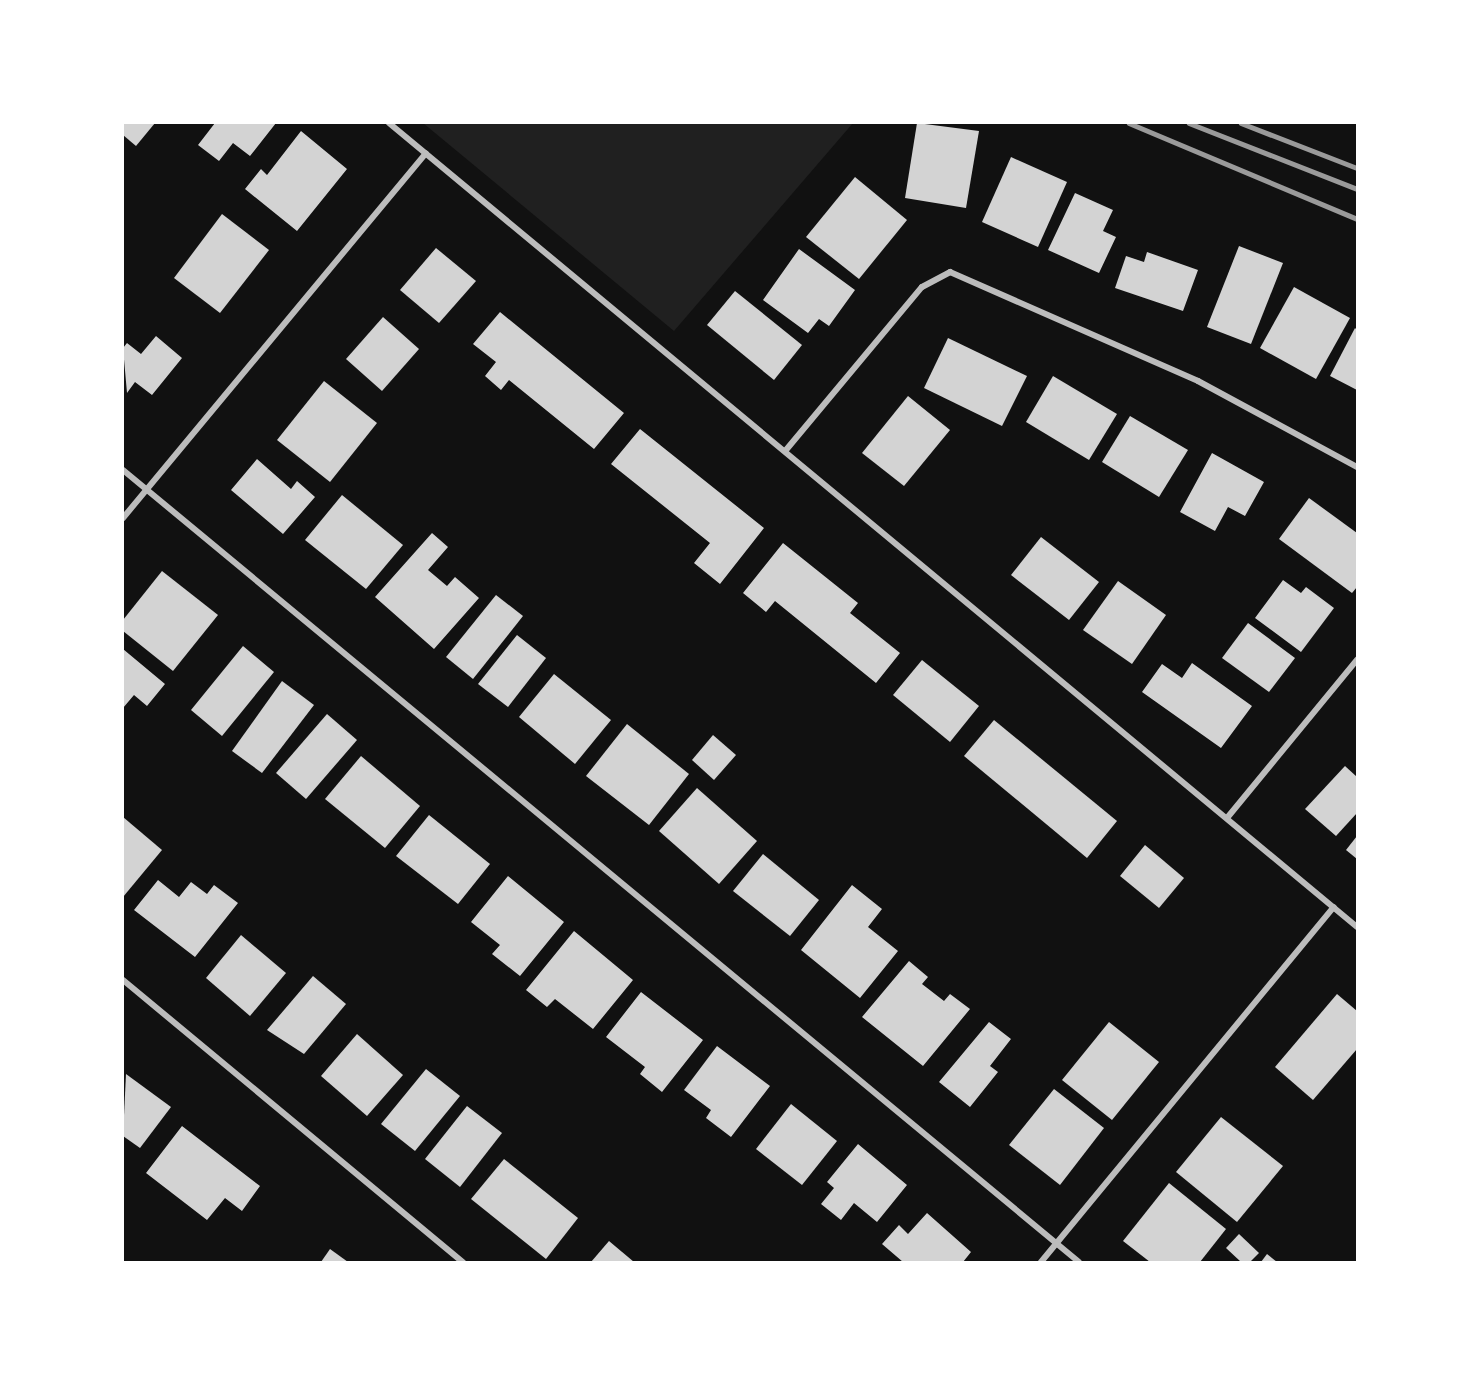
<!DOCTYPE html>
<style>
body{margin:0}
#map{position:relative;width:1480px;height:1385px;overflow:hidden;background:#111;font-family:"Playfair Display",serif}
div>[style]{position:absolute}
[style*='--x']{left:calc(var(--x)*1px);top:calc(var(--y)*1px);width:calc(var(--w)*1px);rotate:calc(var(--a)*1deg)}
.green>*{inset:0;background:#202020}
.building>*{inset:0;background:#d3d3d3}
.minor>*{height:6px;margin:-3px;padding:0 3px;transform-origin:3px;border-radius:3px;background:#bcbcbc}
.rail>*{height:4.5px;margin:-2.25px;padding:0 2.25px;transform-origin:2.25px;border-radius:2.25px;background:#9a9a9a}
span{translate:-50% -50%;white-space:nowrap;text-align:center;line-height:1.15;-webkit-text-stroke:6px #fff;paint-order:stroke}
.frame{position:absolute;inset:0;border:124px solid #fff;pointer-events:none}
</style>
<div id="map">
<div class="green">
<div style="clip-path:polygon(423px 123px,853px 123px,674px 331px)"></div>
</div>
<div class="building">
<div style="clip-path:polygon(123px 123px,155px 123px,136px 146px,123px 135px)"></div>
<div style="clip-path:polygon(215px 123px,276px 123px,250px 156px,233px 143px,219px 161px,198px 145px)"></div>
<div style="clip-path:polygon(917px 123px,979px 131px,966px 208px,905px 198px)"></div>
<div style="clip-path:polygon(301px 131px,347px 169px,297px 231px,245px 189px,261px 169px,267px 175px)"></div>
<div style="clip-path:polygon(1011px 157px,1067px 182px,1038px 247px,982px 222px)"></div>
<div style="clip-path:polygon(855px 177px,907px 220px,859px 279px,806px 237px)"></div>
<div style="clip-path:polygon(1075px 193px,1113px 210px,1103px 231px,1116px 237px,1099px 273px,1048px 250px)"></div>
<div style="clip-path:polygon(222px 214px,269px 250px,220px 313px,174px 278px)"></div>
<div style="clip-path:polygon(1239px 246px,1283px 263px,1251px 344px,1207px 327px)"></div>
<div style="clip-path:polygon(436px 248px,476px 281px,439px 323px,400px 290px)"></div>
<div style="clip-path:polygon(799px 249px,855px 290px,829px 326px,819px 319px,808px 333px,763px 300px)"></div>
<div style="clip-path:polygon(1147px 252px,1198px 270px,1183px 311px,1115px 288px,1126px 256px,1144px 262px)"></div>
<div style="clip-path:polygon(1294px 287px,1350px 318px,1316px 379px,1260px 348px)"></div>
<div style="clip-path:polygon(735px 291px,802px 345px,774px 380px,707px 325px)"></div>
<div style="clip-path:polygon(500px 312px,624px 413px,594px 449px,509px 380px,501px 390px,485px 376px,496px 362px,473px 344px)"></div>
<div style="clip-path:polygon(383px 317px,419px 349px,382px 391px,346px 359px)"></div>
<div style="clip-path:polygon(1355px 328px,1357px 330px,1357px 390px,1330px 376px)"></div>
<div style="clip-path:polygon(156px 336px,182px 358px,152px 395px,135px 382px,127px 393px,123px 348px,127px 343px,141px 354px)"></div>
<div style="clip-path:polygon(948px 338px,1027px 376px,1002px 426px,924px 388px)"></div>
<div style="clip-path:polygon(1053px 376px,1117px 414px,1089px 460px,1026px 422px)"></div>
<div style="clip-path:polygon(324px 381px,377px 423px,330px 482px,277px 440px)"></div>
<div style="clip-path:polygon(908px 396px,950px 430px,904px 486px,862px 453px)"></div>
<div style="clip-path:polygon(1130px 416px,1188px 450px,1159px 497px,1102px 462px)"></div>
<div style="clip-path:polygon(640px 429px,764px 528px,720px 584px,694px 563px,710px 543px,611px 464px)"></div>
<div style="clip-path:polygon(1212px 453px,1264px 482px,1245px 516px,1228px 507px,1215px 531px,1180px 512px)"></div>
<div style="clip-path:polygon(257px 459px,291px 489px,297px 481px,315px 497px,283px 534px,231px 490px)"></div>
<div style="clip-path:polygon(342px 495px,403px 545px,366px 589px,305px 540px)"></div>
<div style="clip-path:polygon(1309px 498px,1357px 533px,1357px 587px,1352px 593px,1279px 539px)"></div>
<div style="clip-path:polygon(432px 533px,448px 547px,428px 570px,447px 586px,455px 577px,479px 598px,434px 649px,375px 597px)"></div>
<div style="clip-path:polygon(1041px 537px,1099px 582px,1069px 620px,1011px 575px)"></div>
<div style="clip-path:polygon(783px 543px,858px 603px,850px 613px,900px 653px,876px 683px,775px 601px,766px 612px,743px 593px)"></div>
<div style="clip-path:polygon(162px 571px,218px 615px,173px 671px,123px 631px,123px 620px)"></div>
<div style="clip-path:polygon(1283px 580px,1301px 593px,1306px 587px,1334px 608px,1301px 652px,1255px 618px)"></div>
<div style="clip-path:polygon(1118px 581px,1166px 615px,1132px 664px,1083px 630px)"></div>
<div style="clip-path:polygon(496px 595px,523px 616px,473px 679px,446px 657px)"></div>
<div style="clip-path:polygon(1248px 623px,1295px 658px,1269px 692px,1222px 658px)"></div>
<div style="clip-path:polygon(517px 635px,546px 658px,508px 707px,478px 684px)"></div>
<div style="clip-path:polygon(243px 646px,274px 672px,222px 736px,191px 710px)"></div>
<div style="clip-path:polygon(123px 649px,165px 684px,147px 706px,134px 695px,123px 708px)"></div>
<div style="clip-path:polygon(922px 660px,979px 706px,950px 742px,893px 695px)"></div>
<div style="clip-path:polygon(1192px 663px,1252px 706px,1221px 748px,1142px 692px,1162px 664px,1182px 678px)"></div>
<div style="clip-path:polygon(554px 674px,611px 720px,575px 764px,519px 717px)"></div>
<div style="clip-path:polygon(282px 681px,314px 705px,262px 773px,232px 751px)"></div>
<div style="clip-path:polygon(327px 714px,357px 740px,306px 799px,276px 773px)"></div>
<div style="clip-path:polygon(994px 720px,1117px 821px,1087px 858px,964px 756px)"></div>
<div style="clip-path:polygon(627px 724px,689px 774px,649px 825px,586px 776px)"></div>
<div style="clip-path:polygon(713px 735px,736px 755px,714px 780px,692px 760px)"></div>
<div style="clip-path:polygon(361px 756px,420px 806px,385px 848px,325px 799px)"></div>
<div style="clip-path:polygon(1345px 766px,1357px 777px,1357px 813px,1336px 836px,1305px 809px)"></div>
<div style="clip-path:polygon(697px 788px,757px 841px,719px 884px,659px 831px)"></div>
<div style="clip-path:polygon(429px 815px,490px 864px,458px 904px,396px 856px)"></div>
<div style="clip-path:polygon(123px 817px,162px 850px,123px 897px)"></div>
<div style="clip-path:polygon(1357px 836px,1357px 859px,1346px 850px)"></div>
<div style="clip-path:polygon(1145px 845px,1184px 878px,1159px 908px,1120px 876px)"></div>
<div style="clip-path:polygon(763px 854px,819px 900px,790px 936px,733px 891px)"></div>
<div style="clip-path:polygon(508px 876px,564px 922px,520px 976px,492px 954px,500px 945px,471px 922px)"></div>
<div style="clip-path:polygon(158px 880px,179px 897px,191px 882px,207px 894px,214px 885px,238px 903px,195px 957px,134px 910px)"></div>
<div style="clip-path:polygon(852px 885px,882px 909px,868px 927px,898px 951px,860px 998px,801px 950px)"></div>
<div style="clip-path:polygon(574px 931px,633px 980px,593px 1029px,555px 999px,547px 1007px,526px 990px)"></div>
<div style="clip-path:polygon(241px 935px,286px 973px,250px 1016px,206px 978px)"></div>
<div style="clip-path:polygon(909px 961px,928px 977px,922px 984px,944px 1001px,950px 994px,970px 1009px,923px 1066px,862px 1017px)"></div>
<div style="clip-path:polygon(313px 976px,346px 1004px,304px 1054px,267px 1030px)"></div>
<div style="clip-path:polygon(641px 992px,703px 1040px,662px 1092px,640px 1074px,645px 1067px,606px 1037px)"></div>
<div style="clip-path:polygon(1337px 994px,1357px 1011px,1357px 1049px,1313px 1100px,1275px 1067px)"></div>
<div style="clip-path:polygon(989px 1022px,1011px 1039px,990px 1066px,998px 1072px,970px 1107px,939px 1082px)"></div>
<div style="clip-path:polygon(1109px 1022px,1159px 1062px,1112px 1120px,1062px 1080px)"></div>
<div style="clip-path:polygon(357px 1034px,403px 1075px,367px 1116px,321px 1076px)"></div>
<div style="clip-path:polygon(717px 1046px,770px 1086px,731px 1137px,706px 1118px,711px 1110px,684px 1090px)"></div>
<div style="clip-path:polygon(426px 1069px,460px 1096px,415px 1151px,381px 1124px)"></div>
<div style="clip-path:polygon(126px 1074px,171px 1107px,140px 1148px,123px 1136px)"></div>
<div style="clip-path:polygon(1054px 1089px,1104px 1128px,1060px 1185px,1009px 1145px)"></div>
<div style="clip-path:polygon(791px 1104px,837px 1141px,802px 1185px,756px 1149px)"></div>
<div style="clip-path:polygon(467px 1106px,502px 1133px,460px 1187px,425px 1159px)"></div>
<div style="clip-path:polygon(1221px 1117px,1283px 1166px,1237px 1222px,1176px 1172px)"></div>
<div style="clip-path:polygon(182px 1126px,260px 1186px,242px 1211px,225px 1198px,207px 1220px,146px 1173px)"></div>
<div style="clip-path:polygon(858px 1144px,907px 1185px,877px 1222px,854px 1203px,841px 1220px,821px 1204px,834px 1188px,827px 1182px)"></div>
<div style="clip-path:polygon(504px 1159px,578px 1218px,546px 1259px,471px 1199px)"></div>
<div style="clip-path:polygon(1169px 1183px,1226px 1229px,1200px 1262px,1150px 1262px,1123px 1241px)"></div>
<div style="clip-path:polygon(927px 1213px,971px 1252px,963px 1262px,903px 1262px,882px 1244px,899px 1225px,908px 1234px)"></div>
<div style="clip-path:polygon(1239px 1234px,1259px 1253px,1250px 1262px,1241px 1262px,1226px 1248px)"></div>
<div style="clip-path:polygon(609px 1241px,634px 1262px,591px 1262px)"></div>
<div style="clip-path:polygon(330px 1249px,348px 1262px,321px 1262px)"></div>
<div style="clip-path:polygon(1267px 1254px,1277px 1262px,1261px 1262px)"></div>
</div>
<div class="minor">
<div style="--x:389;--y:123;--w:1258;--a:39.71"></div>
<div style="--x:786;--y:450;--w:212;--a:-50.2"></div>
<div style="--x:922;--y:287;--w:32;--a:-28"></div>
<div style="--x:950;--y:272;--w:271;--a:23.7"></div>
<div style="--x:1198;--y:381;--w:181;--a:28.4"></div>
<div style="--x:123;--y:470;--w:1241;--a:39.64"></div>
<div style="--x:123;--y:518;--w:474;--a:-50.3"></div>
<div style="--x:1227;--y:818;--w:205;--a:-50.6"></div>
<div style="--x:123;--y:980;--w:442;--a:39.7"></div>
<div style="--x:1041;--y:1262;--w:460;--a:-50.5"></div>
</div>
<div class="rail">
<div style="--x:1129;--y:123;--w:247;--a:22.8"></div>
<div style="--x:1189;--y:123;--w:180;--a:21.4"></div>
<div style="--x:1241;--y:123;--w:124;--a:21.2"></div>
</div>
<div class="frame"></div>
</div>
